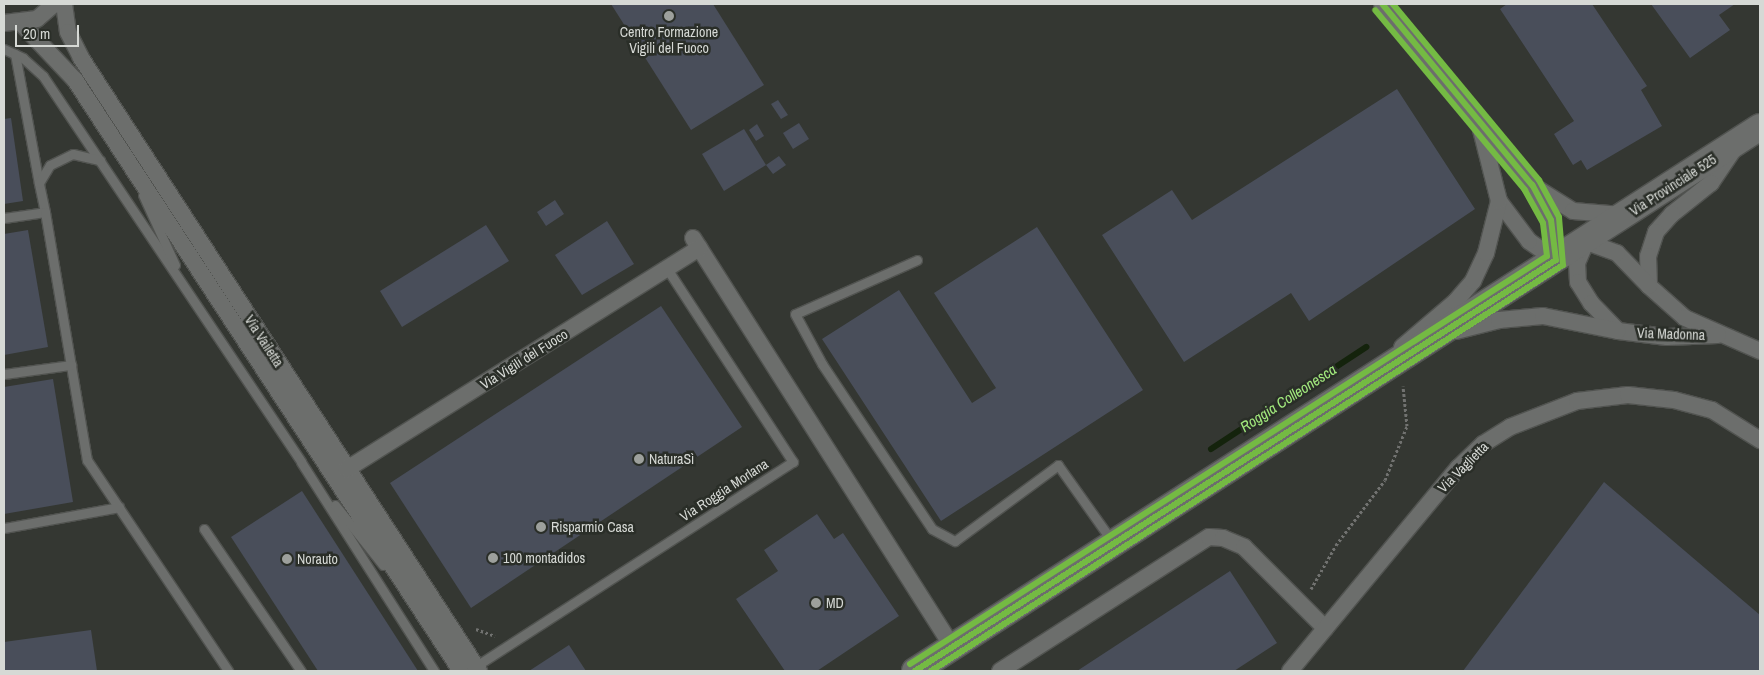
<!DOCTYPE html>
<meta charset="utf-8">
<style>
body{margin:0}
#map{position:relative;width:1764px;height:675px;overflow:hidden;background:#343732;font-family:"Archivo Narrow",sans-serif}
div>[style]{position:absolute}
[style*='--x']{left:calc(var(--x)*1px);top:calc(var(--y)*1px);width:calc(var(--w)*1px);rotate:calc(var(--a)*1deg)}
.stream>*{height:6px;margin:-3px;padding:0 3px;transform-origin:3px;border-radius:3px;background:#14230c}
.building>*{inset:0;background:#494e5a}
.path>*{height:3px;margin-top:-1.5px;transform-origin:0;background:repeating-linear-gradient(90deg,#717270 0 2.5px,transparent 0 5px)}
.roads{filter:drop-shadow(1px 0 #515350) drop-shadow(-1px 0 #515350) drop-shadow(0 1px #515350) drop-shadow(0 -1px #515350)}
.lane>*{height:9px;margin:-4.5px;padding:0 4.5px;transform-origin:4.5px;border-radius:4.5px;background:#6c6e6c}
.street>*{height:16px;margin:-8px;padding:0 8px;transform-origin:8px;border-radius:8px;background:#6c6e6c}
.primary>*{height:26px;margin:-13px;padding:0 13px;transform-origin:13px;border-radius:13px;background:#6c6e6c}
.bus-1>*{height:6px;margin:-3px;padding:0 3px;transform-origin:3px;border-radius:3px;background:#74ba43}
.bus-2>*{height:6px;margin:-3px;padding:0 3px;transform-origin:3px;border-radius:3px;background:#74ba43}
.bus-3>*{height:6px;margin:-3px;padding:0 3px;transform-origin:3px;border-radius:3px;background:#74ba43}
.dots>*{width:14px;height:14px;translate:-50% -50%;box-sizing:border-box;border:2px solid #2a2e28;border-radius:50%}
span{translate:-50% -50%;white-space:nowrap;text-align:center;line-height:1.15;-webkit-text-stroke:5px #2a2e28;paint-order:stroke}
.poi-label{font-size:14px;color:#d6d9d5}
.left{translate:0 -50%;text-align:left}
.street-label{font-size:14px;color:#d6d9d5}
.water-label{font-size:15px;color:#a3ea7e;font-style:italic}
.frame{position:absolute;inset:0;border:5px solid #d6d9d5;pointer-events:none}
.scale{position:absolute;left:15px;top:25px;width:64px;height:22px;box-sizing:border-box;border:2px solid #d6d9d5;border-top:0;padding-left:6px;font-size:15px;line-height:18px;white-space:nowrap;color:#d6d9d5;-webkit-text-stroke:4px #2a2e28;paint-order:stroke}
</style>
<div id="map">
<div class="stream">
<div style="--x:1211;--y:449;--w:186;--a:-33.3"></div>
</div>
<div class="building">
<div style="clip-path:polygon(611px 4px,713px 4px,764px 85px,691px 130px)"></div>
<div style="clip-path:polygon(1507px 4px,1592px 4px,1647px 86px,1641px 90px,1662px 126px,1587px 170px,1581px 160px,1573px 165px,1554px 134px,1574px 121px,1500px 9px)"></div>
<div style="clip-path:polygon(1651px 4px,1735px 4px,1719px 15px,1730px 30px,1690px 58px)"></div>
<div style="clip-path:polygon(1397px 89px,1475px 209px,1309px 321px,1291px 293px,1184px 362px,1102px 235px,1172px 190px,1192px 220px)"></div>
<div style="clip-path:polygon(778px 100px,788px 115px,781px 119px,771px 104px)"></div>
<div style="clip-path:polygon(11px 118px,23px 201px,4px 204px,4px 119px)"></div>
<div style="clip-path:polygon(799px 123px,809px 139px,793px 149px,783px 133px)"></div>
<div style="clip-path:polygon(757px 124px,764px 136px,756px 141px,749px 130px)"></div>
<div style="clip-path:polygon(744px 129px,766px 165px,724px 191px,702px 154px)"></div>
<div style="clip-path:polygon(779px 156px,786px 165px,773px 174px,766px 165px)"></div>
<div style="clip-path:polygon(555px 200px,564px 214px,546px 226px,537px 212px)"></div>
<div style="clip-path:polygon(607px 221px,634px 264px,582px 295px,555px 255px)"></div>
<div style="clip-path:polygon(486px 225px,509px 261px,402px 327px,380px 291px)"></div>
<div style="clip-path:polygon(1037px 227px,1143px 390px,941px 521px,822px 339px,899px 290px,972px 403px,996px 388px,934px 293px)"></div>
<div style="clip-path:polygon(28px 230px,48px 347px,4px 355px,4px 234px)"></div>
<div style="clip-path:polygon(661px 306px,742px 427px,471px 608px,390px 483px)"></div>
<div style="clip-path:polygon(53px 379px,73px 502px,4px 514px,4px 387px)"></div>
<div style="clip-path:polygon(1604px 482px,1760px 615px,1760px 671px,1463px 671px)"></div>
<div style="clip-path:polygon(302px 491px,418px 671px,318px 671px,231px 537px)"></div>
<div style="clip-path:polygon(817px 514px,834px 539px,843px 533px,899px 616px,817px 671px,785px 671px,736px 599px,778px 571px,764px 550px)"></div>
<div style="clip-path:polygon(1230px 571px,1277px 643px,1234px 671px,1077px 671px)"></div>
<div style="clip-path:polygon(91px 630px,97px 671px,4px 671px,4px 642px)"></div>
<div style="clip-path:polygon(569px 645px,586px 671px,529px 671px)"></div>
</div>
<div class="path">
<div style="--x:1311;--y:589;--w:51;--a:-60.4"></div>
<div style="--x:1336;--y:545;--w:81;--a:-53"></div>
<div style="--x:1385;--y:480;--w:58;--a:-67.8"></div>
<div style="--x:1407;--y:426;--w:40;--a:-95.7"></div>
<div style="--x:476;--y:629;--w:20;--a:20"></div>
</div>
<div class="roads">
<div class="lane">
<div style="--x:4;--y:49;--w:21;--a:25"></div>
<div style="--x:23;--y:58;--w:27;--a:42"></div>
<div style="--x:43;--y:76;--w:464;--a:56.2"></div>
<div style="--x:301;--y:462;--w:248;--a:57.5"></div>
<div style="--x:15;--y:54;--w:131;--a:79.5"></div>
<div style="--x:143;--y:195;--w:77;--a:65.4"></div>
<div style="--x:45;--y:212;--w:30;--a:-102"></div>
<div style="--x:39;--y:183;--w:21;--a:-59"></div>
<div style="--x:50;--y:165;--w:25;--a:-26"></div>
<div style="--x:73;--y:154;--w:28;--a:13"></div>
<div style="--x:4;--y:218;--w:41;--a:-8.3"></div>
<div style="--x:45;--y:212;--w:252;--a:80.4"></div>
<div style="--x:87;--y:460;--w:254;--a:56.2"></div>
<div style="--x:917;--y:260;--w:133;--a:156.1"></div>
<div style="--x:795;--y:314;--w:57;--a:61.6"></div>
<div style="--x:822;--y:364;--w:198;--a:56.3"></div>
<div style="--x:932;--y:529;--w:26;--a:28"></div>
<div style="--x:955;--y:541;--w:128;--a:-36.4"></div>
<div style="--x:1058;--y:465;--w:93;--a:54.6"></div>
<div style="--x:4;--y:374;--w:68;--a:-7.7"></div>
<div style="--x:335;--y:505;--w:77;--a:51.3"></div>
<div style="--x:4;--y:528;--w:117;--a:-10.3"></div>
<div style="--x:204;--y:529;--w:172;--a:55.7"></div>
<div style="--x:476;--y:666;--w:377;--a:-32.8"></div>
<div style="--x:793;--y:462;--w:230;--a:-123.1"></div>
</div>
<div class="street">
<div style="--x:64;--y:4;--w:28;--a:82"></div>
<div style="--x:68;--y:32;--w:29;--a:63"></div>
<div style="--x:81;--y:58;--w:731;--a:57.01"></div>
<div style="--x:1382;--y:4;--w:235;--a:50.4"></div>
<div style="--x:1532;--y:185;--w:40;--a:62"></div>
<div style="--x:1551;--y:220;--w:40;--a:82.9"></div>
<div style="--x:1556;--y:260;--w:33;--a:-145"></div>
<div style="--x:1529;--y:241;--w:50;--a:-126.9"></div>
<div style="--x:4;--y:23;--w:33;--a:-7"></div>
<div style="--x:37;--y:19;--w:23;--a:-41"></div>
<div style="--x:22;--y:24;--w:77;--a:46.6"></div>
<div style="--x:75;--y:80;--w:706;--a:56.85"></div>
<div style="--x:1736;--y:146;--w:45;--a:124"></div>
<div style="--x:1711;--y:183;--w:50;--a:141.5"></div>
<div style="--x:1672;--y:214;--w:24;--a:132"></div>
<div style="--x:1656;--y:232;--w:25;--a:108"></div>
<div style="--x:1648;--y:256;--w:30;--a:88"></div>
<div style="--x:1649;--y:286;--w:48;--a:41.6"></div>
<div style="--x:1685;--y:318;--w:82;--a:23.7"></div>
<div style="--x:1538;--y:189;--w:41;--a:32.2"></div>
<div style="--x:1573;--y:211;--w:49;--a:4.7"></div>
<div style="--x:693;--y:238;--w:485;--a:57.6"></div>
<div style="--x:1649;--y:286;--w:46;--a:-134.1"></div>
<div style="--x:1617;--y:253;--w:33;--a:-160"></div>
<div style="--x:1586;--y:242;--w:23;--a:113"></div>
<div style="--x:1577;--y:263;--w:19;--a:87"></div>
<div style="--x:1578;--y:282;--w:25;--a:58"></div>
<div style="--x:1591;--y:303;--w:39;--a:46"></div>
<div style="--x:1618;--y:331;--w:49;--a:7"></div>
<div style="--x:1667;--y:337;--w:51;--a:-2.2"></div>
<div style="--x:1456;--y:331;--w:44;--a:-14.3"></div>
<div style="--x:1499;--y:320;--w:44;--a:-5.2"></div>
<div style="--x:1543;--y:316;--w:76;--a:11.3"></div>
<div style="--x:1402;--y:347;--w:70;--a:-40.3"></div>
<div style="--x:1455;--y:302;--w:28;--a:-49"></div>
<div style="--x:1473;--y:281;--w:31;--a:-65"></div>
<div style="--x:1486;--y:253;--w:54;--a:-76"></div>
<div style="--x:1499;--y:201;--w:73;--a:-104.2"></div>
<div style="--x:347;--y:469;--w:416;--a:-32.1"></div>
<div style="--x:1000;--y:671;--w:248;--a:-32.7"></div>
<div style="--x:1209;--y:537;--w:14;--a:4"></div>
<div style="--x:1223;--y:538;--w:23;--a:23"></div>
<div style="--x:1244;--y:547;--w:115;--a:45"></div>
<div style="--x:1290;--y:671;--w:264;--a:-50.4"></div>
<div style="--x:1458;--y:468;--w:35;--a:-44"></div>
<div style="--x:1483;--y:444;--w:32;--a:-32"></div>
<div style="--x:1510;--y:427;--w:72;--a:-21.2"></div>
<div style="--x:1577;--y:401;--w:51;--a:-6.7"></div>
<div style="--x:1628;--y:395;--w:46;--a:6.2"></div>
<div style="--x:1674;--y:400;--w:39;--a:15"></div>
<div style="--x:1712;--y:410;--w:57;--a:32"></div>
</div>
<div class="primary">
<div style="--x:915;--y:671;--w:1005;--a:-32.77"></div>
</div>
</div>
<div class="bus-1">
<div style="--x:915;--y:671;--w:761;--a:-32.67"></div>
<div style="--x:1556;--y:260;--w:40;--a:-97.1"></div>
<div style="--x:1551;--y:220;--w:40;--a:-118"></div>
<div style="--x:1532;--y:185;--w:235;--a:-129.6"></div>
</div>
<div class="bus-2">
<div style="--x:931;--y:671;--w:751;--a:-32.72"></div>
<div style="--x:1563;--y:265;--w:48;--a:-94.8"></div>
<div style="--x:1559;--y:217;--w:42;--a:-118.4"></div>
<div style="--x:1539;--y:180;--w:229;--a:-129.7"></div>
</div>
<div class="bus-3">
<div style="--x:910;--y:664;--w:756;--a:-32.64"></div>
<div style="--x:1547;--y:256;--w:33;--a:-97"></div>
<div style="--x:1543;--y:223;--w:38;--a:-119"></div>
<div style="--x:1525;--y:190;--w:234;--a:-129.8"></div>
</div>
<div class="dots">
<div style="left:669px;top:16px;background:#9da09c"></div>
<div style="left:639px;top:459px;background:#9da09c"></div>
<div style="left:541px;top:527px;background:#9da09c"></div>
<div style="left:493px;top:558px;background:#9da09c"></div>
<div style="left:287px;top:559px;background:#9da09c"></div>
<div style="left:816px;top:603px;background:#9da09c"></div>
</div>
<div class="poi-label">
<span style="left:669px;top:40px">Centro Formazione<br>Vigili del Fuoco</span>
<span class="left" style="left:649px;top:459px">NaturaSì</span>
<span class="left" style="left:551px;top:527px">Risparmio Casa</span>
<span class="left" style="left:503px;top:558px">100 montadidos</span>
<span class="left" style="left:297px;top:559px">Norauto</span>
<span class="left" style="left:826px;top:603px">MD</span>
</div>
<div class="street-label">
<span style="left:1673px;top:185px;rotate:-33deg">Via Provinciale 525</span>
<span style="left:1671px;top:334px;rotate:2deg">Via Madonna</span>
<span style="left:264px;top:341px;rotate:57deg">Via Vailetta</span>
<span style="left:524px;top:359px;rotate:-32deg">Via Vigili del Fuoco</span>
<span style="left:1463px;top:467px;rotate:-45deg">Via Vaglietta</span>
<span style="left:724px;top:490px;rotate:-33deg">Via Roggia Morlana</span>
</div>
<div class="water-label">
<span style="left:1288px;top:398px;rotate:-33deg">Roggia Colleonesca</span>
</div>
<div class="frame"></div>
<div class="scale">20 m</div>
</div>
